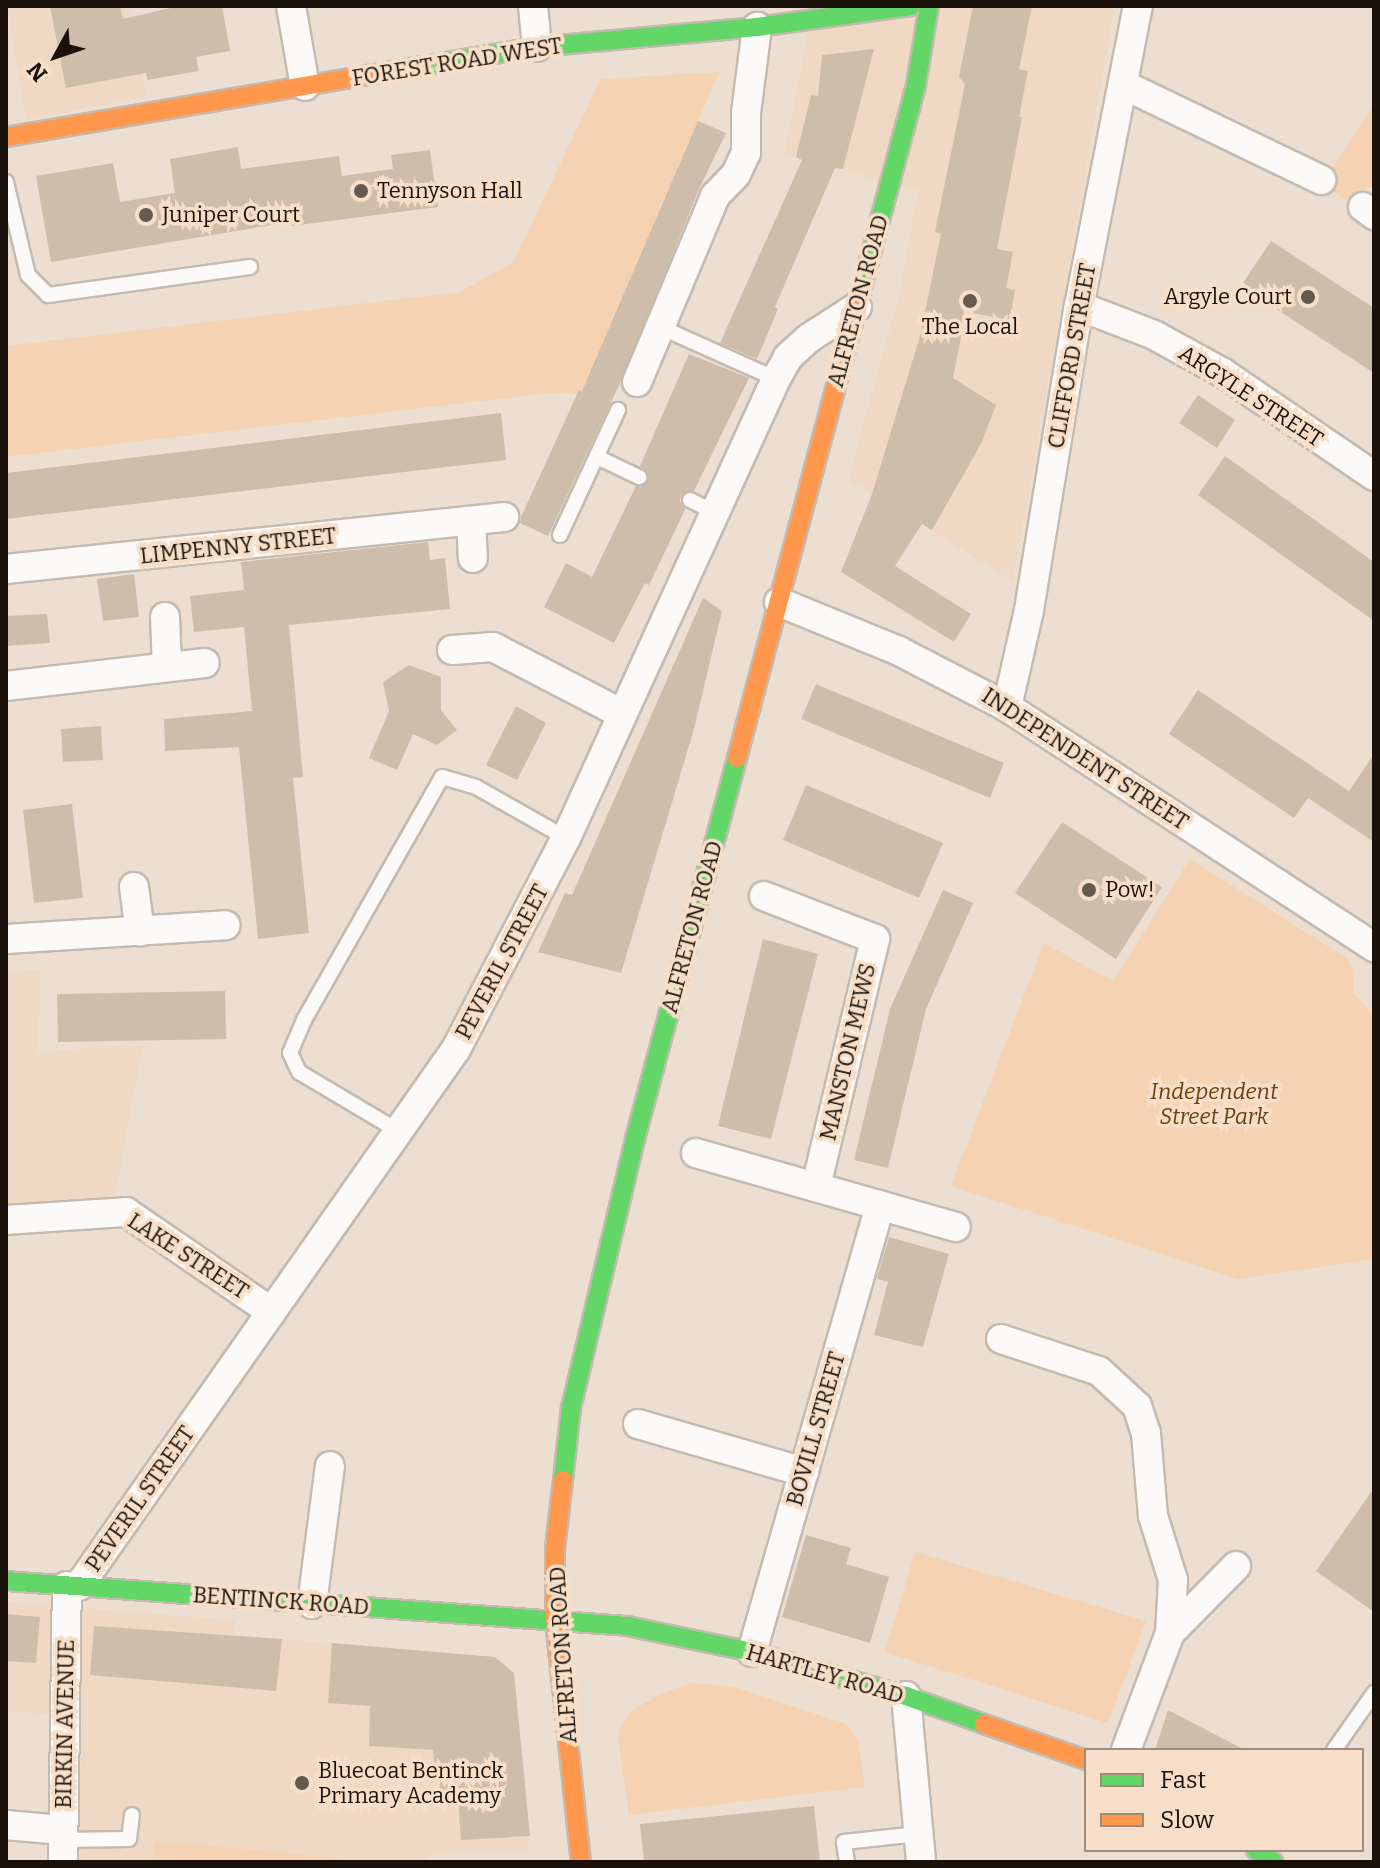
<!DOCTYPE html>
<style>
body{margin:0}
#map{position:relative;width:1380px;height:1868px;overflow:hidden;background:#ecdfd2;font-family:Bitter,serif}
div>[style]{position:absolute}
[style*='--x']{left:calc(var(--x)*1px);top:calc(var(--y)*1px);width:calc(var(--w)*1px);rotate:calc(var(--a)*1deg)}
.built>*{inset:0;background:#f0d9c4}
.green>*{inset:0;background:#f5d2b2}
.building>*{inset:0;background:#cfbdac}
.roads{filter:drop-shadow(2px 0 #c4bab0) drop-shadow(-2px 0 #c4bab0) drop-shadow(0 2px #c4bab0) drop-shadow(0 -2px #c4bab0)}
.lane>*{height:14px;margin:-7px;padding:0 7px;transform-origin:7px;border-radius:7px;background:#fcfaf8}
.street>*{height:28px;margin:-14px;padding:0 14px;transform-origin:14px;border-radius:14px;background:#fcfaf8}
.fast>*{height:18px;margin:-9px;padding:0 9px;transform-origin:9px;border-radius:9px;background:#63d668}
.slow>*{height:18px;margin:-9px;padding:0 9px;transform-origin:9px;border-radius:9px;background:#ff974d}
.dots>*{width:22px;height:22px;translate:-50% -50%;box-sizing:border-box;border:4px solid #f6dec8;border-radius:50%}
span{translate:-50% -50%;white-space:nowrap;text-align:center;line-height:1.15;-webkit-text-stroke:7px #f6dec8;paint-order:stroke}
.street-label{font-size:22px;color:#1a120a}
.poi-label{font-size:22px;color:#1a120a}
.left{translate:0 -50%;text-align:left}
.right{translate:-100% -50%;text-align:right}
.park-label{font-size:22px;color:#6a400e;font-style:italic}
.frame{position:absolute;inset:0;border:8px solid #1a120a;pointer-events:none}
.legend{position:absolute;left:1084px;top:1748px;width:280px;height:104px;box-sizing:border-box;background:#f6dec8;border:2px solid #9e8c7c;margin:0;padding:10px 14px;list-style:none;font-size:24px;color:#1a120a}
.legend li{display:flex;align-items:center;gap:16px;height:40px}
.legend b{width:40px;border:2px solid #9e8c7c}
.north{position:absolute;left:16px;top:16px;width:80px;height:80px;-webkit-text-stroke:6px #f6dec8;paint-order:stroke;rotate:230deg;font-size:22px;font-weight:700;line-height:32px;text-align:center;color:#1a120a}
.north::after{content:'';display:block;margin:auto;width:28px;height:36px;background:#1a120a;clip-path:polygon(50% 0,100% 100%,50% 72%,0 100%)}
</style>
<div id="map">
<div class="built">
<div style="clip-path:polygon(7px 6px,131px 6px,146px 97px,26px 120px)"></div>
<div style="clip-path:polygon(813px 6px,1115px 6px,1013px 581px,848px 480px,900px 291px,918px 191px,784px 154px)"></div>
<div style="clip-path:polygon(41px 969px,38px 1052px,143px 1044px,115px 1197px,6px 1207px,6px 972px)"></div>
<div style="clip-path:polygon(6px 1602px,235px 1620px,234px 1635px,495px 1657px,514px 1673px,529px 1851px,436px 1853px,424px 1862px,78px 1862px,82px 1717px,6px 1711px)"></div>
</div>
<div class="green">
<div style="clip-path:polygon(719px 72px,581px 394px,550px 393px,6px 457px,6px 346px,460px 292px,513px 262px,601px 79px)"></div>
<div style="clip-path:polygon(1374px 105px,1374px 187px,1355px 192px,1346px 200px,1321px 184px)"></div>
<div style="clip-path:polygon(1190px 859px,1347px 958px,1353px 973px,1353px 993px,1374px 1015px,1374px 1259px,1238px 1279px,951px 1186px,1044px 943px,1113px 981px)"></div>
<div style="clip-path:polygon(915px 1552px,1146px 1621px,1108px 1723px,885px 1652px)"></div>
<div style="clip-path:polygon(691px 1683px,732px 1686px,847px 1724px,858px 1740px,865px 1787px,629px 1815px,618px 1738px,620px 1727px,630px 1712px,660px 1694px)"></div>
<div style="clip-path:polygon(154px 1843px,203px 1845px,375px 1862px,147px 1862px,153px 1861px)"></div>
</div>
<div class="building">
<div style="clip-path:polygon(50px 6px,120px 6px,123px 19px,179px 6px,222px 6px,230px 51px,196px 57px,199px 71px,147px 80px,146px 73px,66px 88px)"></div>
<div style="clip-path:polygon(973px 6px,1032px 6px,1019px 69px,1028px 71px,1019px 117px,1022px 117px,997px 249px,1013px 252px,1006px 288px,1015px 290px,1010px 320px,966px 312px,953px 378px,996px 405px,982px 442px,932px 530px,922px 524px,895px 566px,971px 614px,954px 642px,841px 572px,872px 494px,920px 336px,941px 234px,935px 232px,965px 84px,959px 77px)"></div>
<div style="clip-path:polygon(874px 49px,843px 169px,835px 168px,775px 307px,778px 309px,757px 359px,720px 343px,802px 160px,796px 157px,811px 95px,818px 96px,822px 55px)"></div>
<div style="clip-path:polygon(698px 121px,726px 133px,699px 189px,620px 383px,548px 536px,520px 523px,521px 517px,579px 390px,582px 391px)"></div>
<div style="clip-path:polygon(238px 147px,241px 169px,339px 156px,342px 176px,393px 169px,391px 155px,430px 150px,438px 207px,291px 226px,290px 222px,51px 262px,36px 176px,113px 163px,120px 202px,175px 193px,170px 159px)"></div>
<div style="clip-path:polygon(1271px 241px,1374px 308px,1374px 373px,1241px 286px)"></div>
<div style="clip-path:polygon(689px 354px,749px 378px,694px 491px,681px 495px,680px 502px,685px 509px,683px 514px,649px 585px,645px 583px,614px 643px,544px 607px,566px 563px,592px 577px,636px 486px,648px 482px,648px 472px,640px 466px)"></div>
<div style="clip-path:polygon(1198px 395px,1235px 420px,1217px 448px,1179px 423px)"></div>
<div style="clip-path:polygon(501px 413px,506px 460px,6px 519px,6px 473px)"></div>
<div style="clip-path:polygon(1225px 456px,1374px 562px,1374px 621px,1198px 495px)"></div>
<div style="clip-path:polygon(428px 542px,430px 560px,445px 558px,450px 609px,289px 625px,303px 777px,293px 778px,309px 933px,258px 939px,239px 747px,165px 751px,164px 719px,252px 711px,244px 627px,194px 632px,190px 596px,244px 590px,241px 562px)"></div>
<div style="clip-path:polygon(134px 574px,139px 617px,103px 621px,97px 579px)"></div>
<div style="clip-path:polygon(703px 598px,722px 611px,694px 729px,621px 973px,538px 952px,565px 893px,572px 895px)"></div>
<div style="clip-path:polygon(47px 614px,50px 643px,6px 646px,6px 616px)"></div>
<div style="clip-path:polygon(409px 665px,441px 677px,441px 710px,457px 730px,437px 745px,413px 734px,397px 770px,369px 758px,389px 711px,383px 682px)"></div>
<div style="clip-path:polygon(816px 684px,1004px 763px,990px 798px,801px 719px)"></div>
<div style="clip-path:polygon(1198px 690px,1349px 791px,1374px 754px,1374px 842px,1308px 798px,1294px 818px,1169px 734px)"></div>
<div style="clip-path:polygon(516px 706px,546px 723px,517px 780px,486px 765px)"></div>
<div style="clip-path:polygon(101px 726px,103px 760px,63px 762px,61px 729px)"></div>
<div style="clip-path:polygon(806px 785px,943px 843px,919px 898px,783px 840px)"></div>
<div style="clip-path:polygon(72px 804px,83px 898px,34px 903px,23px 810px)"></div>
<div style="clip-path:polygon(1062px 822px,1162px 887px,1116px 959px,1015px 893px)"></div>
<div style="clip-path:polygon(943px 890px,973px 903px,926px 1009px,888px 1168px,854px 1160px,890px 1009px)"></div>
<div style="clip-path:polygon(763px 939px,818px 954px,771px 1139px,718px 1126px)"></div>
<div style="clip-path:polygon(225px 991px,226px 1039px,58px 1042px,57px 994px)"></div>
<div style="clip-path:polygon(889px 1237px,949px 1254px,923px 1347px,874px 1335px,888px 1282px,877px 1279px)"></div>
<div style="clip-path:polygon(1374px 1488px,1374px 1612px,1316px 1571px)"></div>
<div style="clip-path:polygon(806px 1535px,851px 1548px,846px 1564px,889px 1577px,870px 1643px,782px 1617px)"></div>
<div style="clip-path:polygon(6px 1614px,40px 1617px,36px 1663px,6px 1661px)"></div>
<div style="clip-path:polygon(94px 1626px,282px 1639px,276px 1691px,90px 1675px)"></div>
<div style="clip-path:polygon(332px 1643px,495px 1657px,514px 1673px,530px 1836px,461px 1840px,458px 1796px,439px 1797px,433px 1750px,369px 1746px,370px 1706px,328px 1703px)"></div>
<div style="clip-path:polygon(1168px 1710px,1245px 1750px,1155px 1750px)"></div>
<div style="clip-path:polygon(814px 1806px,820px 1862px,644px 1862px,640px 1824px)"></div>
</div>
<div class="roads">
<div class="lane">
<div style="--x:6;--y:182;--w:96;--a:76.7"></div>
<div style="--x:28;--y:275;--w:28;--a:45"></div>
<div style="--x:48;--y:295;--w:204;--a:-7.9"></div>
<div style="--x:660;--y:327;--w:127;--a:24.1"></div>
<div style="--x:597;--y:457;--w:47;--a:25.5"></div>
<div style="--x:690;--y:500;--w:28;--a:26"></div>
<div style="--x:560;--y:535;--w:138;--a:-65.1"></div>
<div style="--x:400;--y:1132;--w:117;--a:-149.3"></div>
<div style="--x:299;--y:1072;--w:21;--a:-115"></div>
<div style="--x:290;--y:1053;--w:36;--a:-67"></div>
<div style="--x:304;--y:1020;--w:279;--a:-60.4"></div>
<div style="--x:442;--y:777;--w:35;--a:16"></div>
<div style="--x:476;--y:787;--w:103;--a:29.5"></div>
<div style="--x:1334;--y:1750;--w:70;--a:-54.9"></div>
<div style="--x:63;--y:1840;--w:66;--a:-0.9"></div>
<div style="--x:129;--y:1839;--w:24;--a:-83"></div>
<div style="--x:847;--y:1862;--w:20;--a:-99"></div>
<div style="--x:844;--y:1842;--w:74;--a:-6.2"></div>
</div>
<div class="street">
<div style="--x:291;--y:6;--w:81;--a:80.1"></div>
<div style="--x:533;--y:6;--w:41;--a:84.4"></div>
<div style="--x:1124;--y:85;--w:219;--a:25.7"></div>
<div style="--x:1363;--y:207;--w:14;--a:36"></div>
<div style="--x:1079;--y:306;--w:80;--a:21.1"></div>
<div style="--x:1154;--y:335;--w:79;--a:28.8"></div>
<div style="--x:1223;--y:373;--w:183;--a:34.3"></div>
<div style="--x:637;--y:382;--w:202;--a:-67.2"></div>
<div style="--x:715;--y:196;--w:30;--a:-46"></div>
<div style="--x:736;--y:174;--w:23;--a:-65"></div>
<div style="--x:746;--y:153;--w:40;--a:-90"></div>
<div style="--x:746;--y:113;--w:87;--a:-82.7"></div>
<div style="--x:471;--y:522;--w:36;--a:87"></div>
<div style="--x:6;--y:569;--w:501;--a:-5.96"></div>
<div style="--x:779;--y:602;--w:130;--a:22.2"></div>
<div style="--x:899;--y:651;--w:122;--a:27.4"></div>
<div style="--x:1007;--y:707;--w:439;--a:33.2"></div>
<div style="--x:165;--y:617;--w:49;--a:87.7"></div>
<div style="--x:452;--y:650;--w:41;--a:-4.2"></div>
<div style="--x:493;--y:647;--w:145;--a:27.4"></div>
<div style="--x:6;--y:686;--w:200;--a:-6.6"></div>
<div style="--x:1007;--y:707;--w:99;--a:-77.2"></div>
<div style="--x:1029;--y:610;--w:308;--a:-80.7"></div>
<div style="--x:1079;--y:306;--w:306;--a:-78.9"></div>
<div style="--x:134;--y:887;--w:45;--a:82.4"></div>
<div style="--x:764;--y:896;--w:119;--a:21.2"></div>
<div style="--x:875;--y:939;--w:255;--a:103.4"></div>
<div style="--x:6;--y:939;--w:220;--a:-3.6"></div>
<div style="--x:696;--y:1153;--w:270;--a:15.9"></div>
<div style="--x:6;--y:1220;--w:120;--a:-3.8"></div>
<div style="--x:126;--y:1212;--w:175;--a:34.5"></div>
<div style="--x:1001;--y:1339;--w:103;--a:18.1"></div>
<div style="--x:1099;--y:1371;--w:52;--a:42.6"></div>
<div style="--x:1137;--y:1406;--w:28;--a:72"></div>
<div style="--x:1146;--y:1433;--w:83;--a:85.2"></div>
<div style="--x:1153;--y:1516;--w:67;--a:72.6"></div>
<div style="--x:1173;--y:1580;--w:53;--a:93.2"></div>
<div style="--x:638;--y:1424;--w:173;--a:16.1"></div>
<div style="--x:79;--y:1586;--w:656;--a:-54.93"></div>
<div style="--x:456;--y:1049;--w:238;--a:-62.5"></div>
<div style="--x:566;--y:838;--w:505;--a:-65.42"></div>
<div style="--x:776;--y:379;--w:25;--a:-61"></div>
<div style="--x:788;--y:357;--w:28;--a:-42"></div>
<div style="--x:809;--y:338;--w:57;--a:-32.9"></div>
<div style="--x:312;--y:1604;--w:139;--a:-82.6"></div>
<div style="--x:752;--y:1652;--w:465;--a:-74"></div>
<div style="--x:906;--y:1696;--w:167;--a:84.8"></div>
<div style="--x:1126;--y:1750;--w:125;--a:-69.4"></div>
<div style="--x:1170;--y:1633;--w:94;--a:-45.4"></div>
<div style="--x:6;--y:1825;--w:56;--a:5.1"></div>
<div style="--x:63;--y:1862;--w:276;--a:-89.2"></div>
</div>
<div class="fast">
<div style="--x:369;--y:75;--w:170;--a:-9.5"></div>
<div style="--x:537;--y:47;--w:221;--a:-5.2"></div>
<div style="--x:757;--y:27;--w:155;--a:-7.8"></div>
<div style="--x:862;--y:287;--w:209;--a:-75"></div>
<div style="--x:916;--y:85;--w:80;--a:-80.7"></div>
<div style="--x:563;--y:1480;--w:72;--a:-83.7"></div>
<div style="--x:571;--y:1408;--w:277;--a:-76.6"></div>
<div style="--x:635;--y:1139;--w:394;--a:-75"></div>
<div style="--x:6;--y:1581;--w:623;--a:4.14"></div>
<div style="--x:627;--y:1626;--w:128;--a:11.7"></div>
<div style="--x:752;--y:1652;--w:160;--a:15.9"></div>
<div style="--x:906;--y:1696;--w:83;--a:19.7"></div>
<div style="--x:1256;--y:1850;--w:21;--a:35"></div>
</div>
<div class="slow">
<div style="--x:6;--y:137;--w:368;--a:-9.7"></div>
<div style="--x:737;--y:758;--w:487;--a:-75.1"></div>
<div style="--x:563;--y:1480;--w:68;--a:96.7"></div>
<div style="--x:555;--y:1548;--w:72;--a:90"></div>
<div style="--x:555;--y:1620;--w:243;--a:83.9"></div>
<div style="--x:984;--y:1724;--w:108;--a:19.4"></div>
</div>
</div>
<div class="dots">
<div style="left:361px;top:191px;background:#645a50"></div>
<div style="left:146px;top:215px;background:#645a50"></div>
<div style="left:1308px;top:297px;background:#645a50"></div>
<div style="left:970px;top:301px;background:#645a50"></div>
<div style="left:1089px;top:890px;background:#645a50"></div>
<div style="left:302px;top:1783px;background:#645a50"></div>
</div>
<div class="street-label">
<span style="left:457px;top:62px;rotate:-9deg">FOREST ROAD WEST</span>
<span style="left:858px;top:301px;rotate:-75deg">ALFRETON ROAD</span>
<span style="left:1072px;top:356px;rotate:-80deg">CLIFFORD STREET</span>
<span style="left:1251px;top:396px;rotate:33deg">ARGYLE STREET</span>
<span style="left:238px;top:546px;rotate:-6deg">LIMPENNY STREET</span>
<span style="left:1085px;top:759px;rotate:33deg">INDEPENDENT STREET</span>
<span style="left:692px;top:927px;rotate:-75deg">ALFRETON ROAD</span>
<span style="left:502px;top:962px;rotate:-62deg">PEVERIL STREET</span>
<span style="left:848px;top:1052px;rotate:-77deg">MANSTON MEWS</span>
<span style="left:188px;top:1256px;rotate:33deg">LAKE STREET</span>
<span style="left:816px;top:1429px;rotate:-74deg">BOVILL STREET</span>
<span style="left:140px;top:1499px;rotate:-55deg">PEVERIL STREET</span>
<span style="left:281px;top:1601px;rotate:4deg">BENTINCK ROAD</span>
<span style="left:563px;top:1655px;rotate:-94deg">ALFRETON ROAD</span>
<span style="left:825px;top:1674px;rotate:16deg">HARTLEY ROAD</span>
<span style="left:65px;top:1724px;rotate:-89deg">BIRKIN AVENUE</span>
</div>
<div class="poi-label">
<span class="left" style="left:377px;top:191px">Tennyson Hall</span>
<span class="left" style="left:162px;top:215px">Juniper Court</span>
<span class="right" style="left:1292px;top:297px">Argyle Court</span>
<span style="left:970px;top:327px">The Local</span>
<span class="left" style="left:1105px;top:890px">Pow!</span>
<span class="left" style="left:318px;top:1783px">Bluecoat Bentinck<br>Primary Academy</span>
</div>
<div class="park-label">
<span style="left:1214px;top:1104px">Independent<br>Street Park</span>
</div>
<div class="frame"></div>
<ul class="legend">
<li><b style="height:10px;background:#63d668"></b>Fast</li>
<li><b style="height:10px;background:#ff974d"></b>Slow</li>
</ul>
<div class="north">N</div>
</div>
